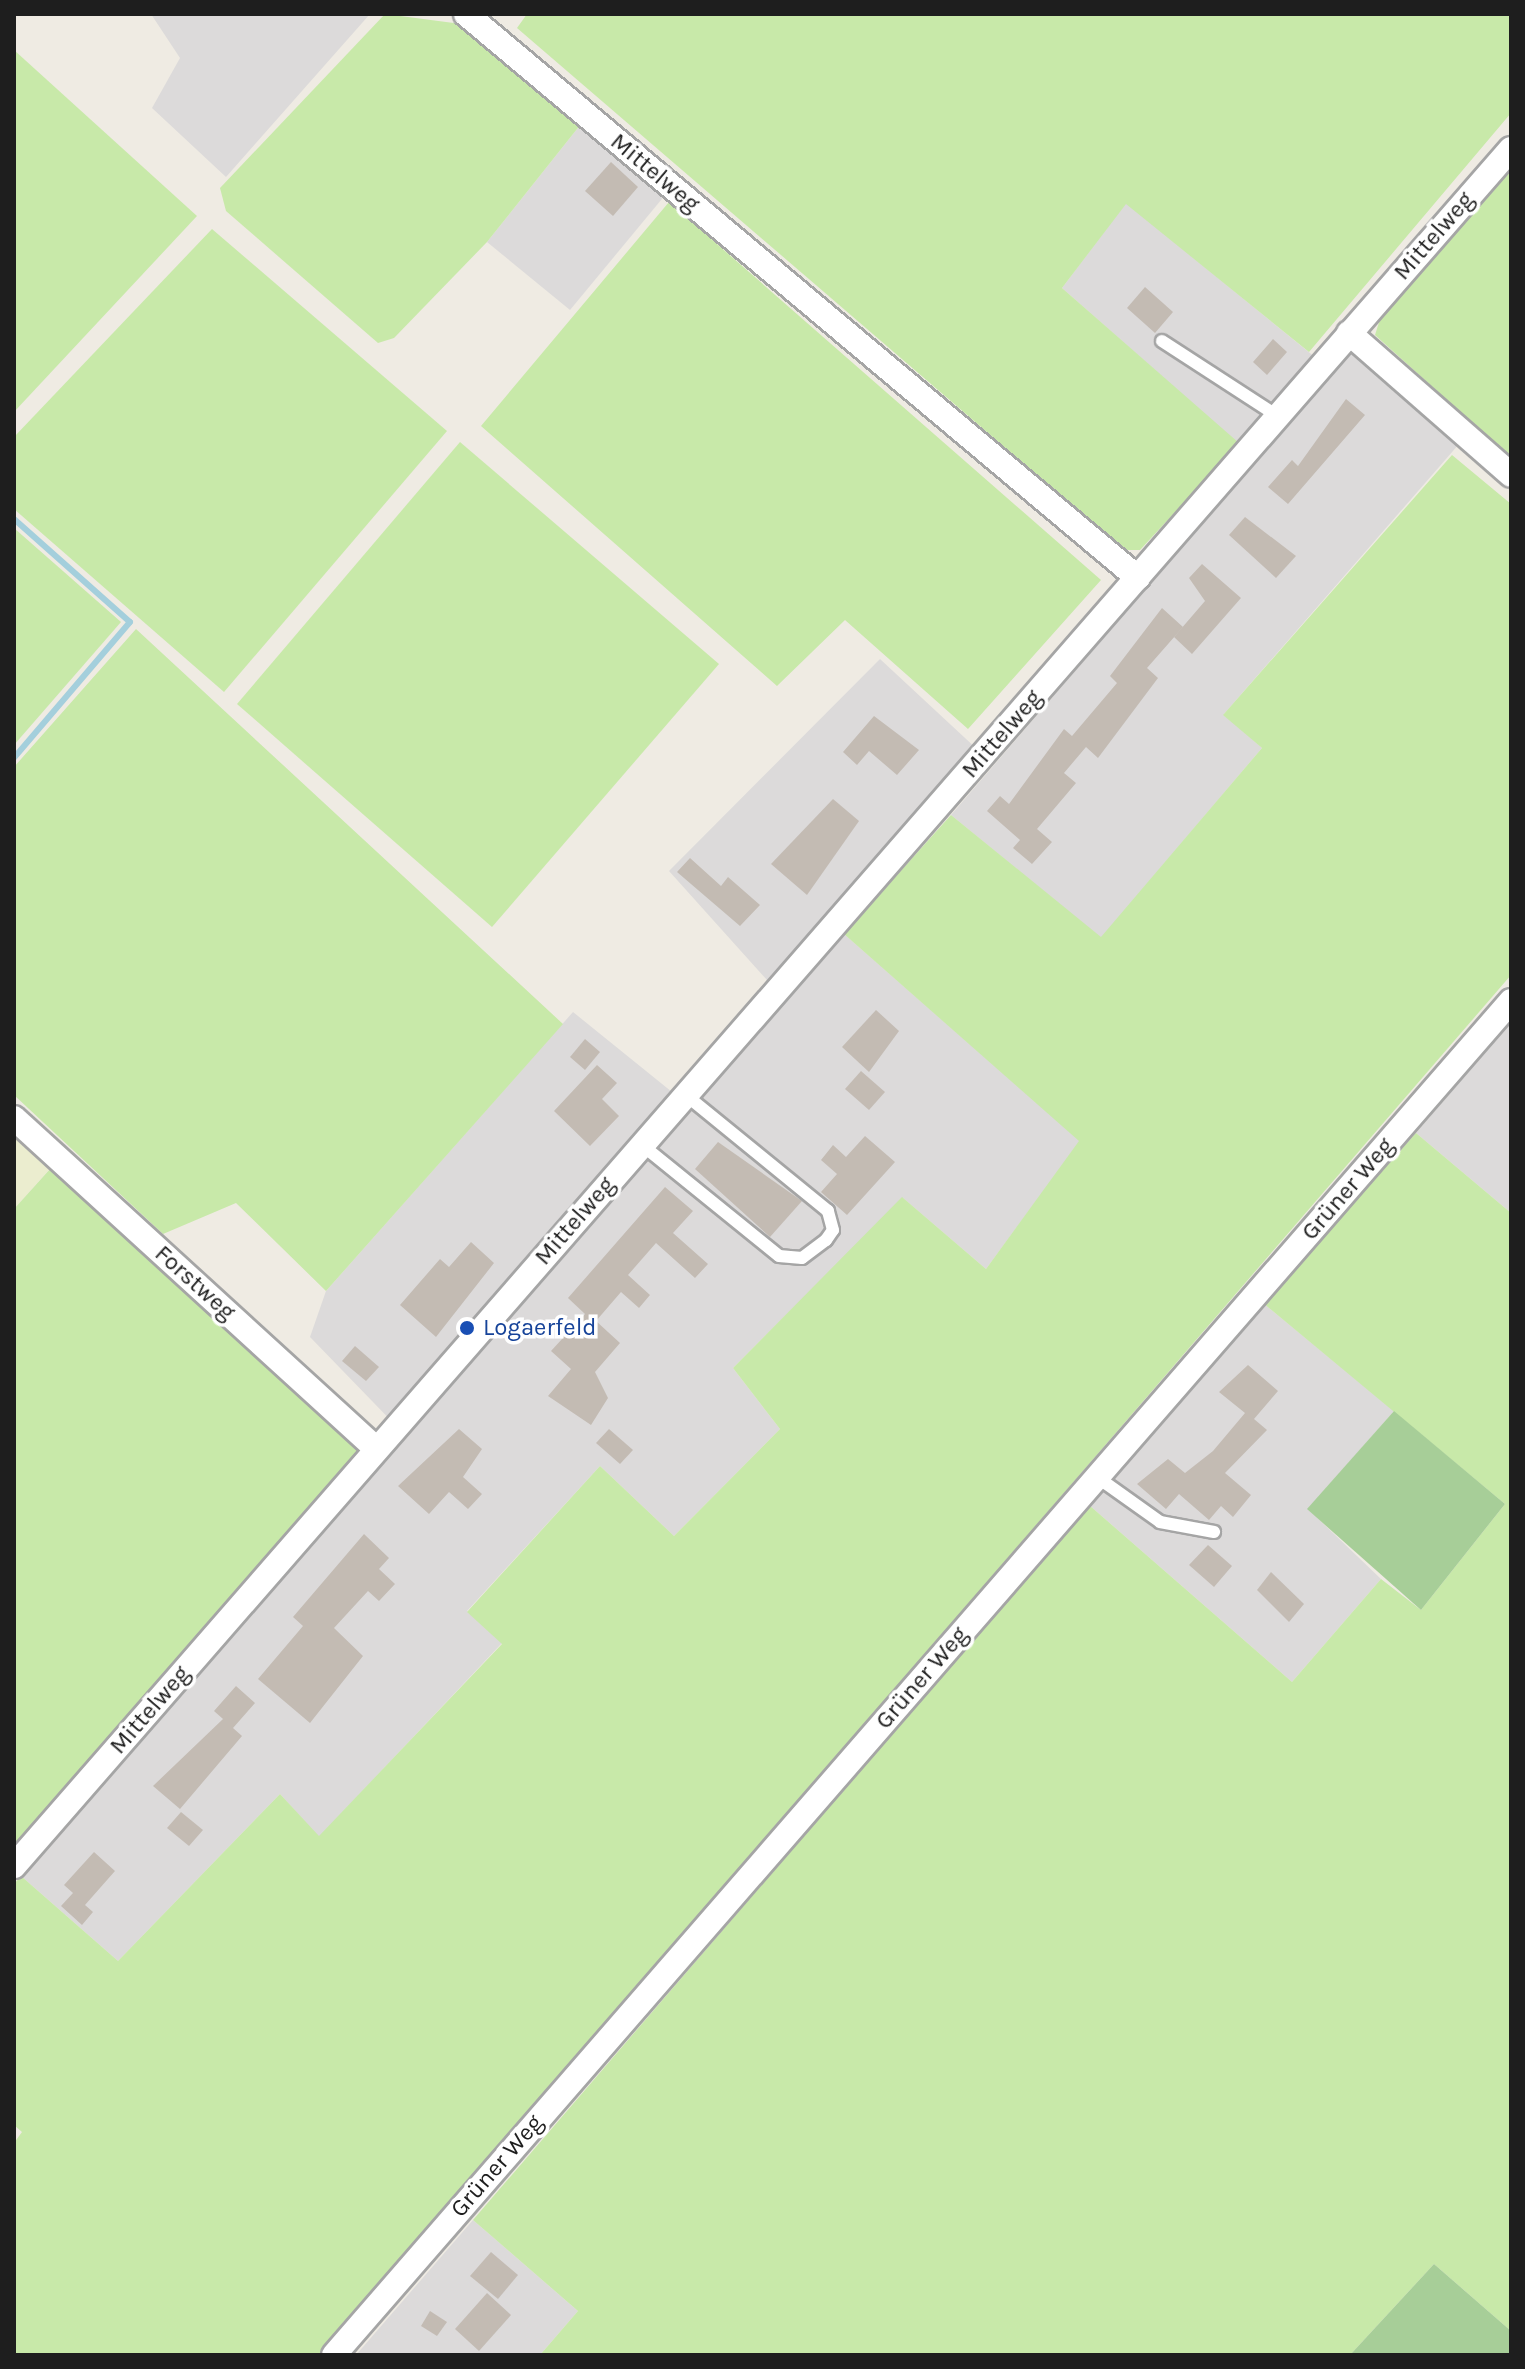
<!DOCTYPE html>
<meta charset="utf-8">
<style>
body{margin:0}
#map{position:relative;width:1525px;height:2369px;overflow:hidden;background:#efebe3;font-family:Karla,sans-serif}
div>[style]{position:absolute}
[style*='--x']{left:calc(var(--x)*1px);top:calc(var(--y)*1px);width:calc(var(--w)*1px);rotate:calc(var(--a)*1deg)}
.residential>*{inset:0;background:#dcdada}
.farmland>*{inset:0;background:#ebedcf}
.grass>*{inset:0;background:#c8e9a9}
.forest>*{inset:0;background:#a7ce98}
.stream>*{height:6px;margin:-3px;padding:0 3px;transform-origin:3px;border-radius:3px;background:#a4cfdc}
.building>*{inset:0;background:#c3bbb3}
.roads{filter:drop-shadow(2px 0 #a5a5a5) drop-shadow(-2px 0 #a5a5a5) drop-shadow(0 2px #a5a5a5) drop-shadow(0 -2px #a5a5a5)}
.service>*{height:12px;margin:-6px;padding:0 6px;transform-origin:6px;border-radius:6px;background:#fff}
.minor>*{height:24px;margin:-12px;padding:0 12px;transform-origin:12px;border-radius:12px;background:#fff}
.dots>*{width:22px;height:22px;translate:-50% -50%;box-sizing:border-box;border:4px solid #fff;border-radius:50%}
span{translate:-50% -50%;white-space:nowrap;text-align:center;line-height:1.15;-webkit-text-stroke:7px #fff;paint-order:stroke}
.street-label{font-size:24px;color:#1e1e1e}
.transit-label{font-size:24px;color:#164399}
.left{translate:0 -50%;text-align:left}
.frame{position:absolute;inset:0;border:16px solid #1e1e1e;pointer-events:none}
</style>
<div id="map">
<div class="residential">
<div style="clip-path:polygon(151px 14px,370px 14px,226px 177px,152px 108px,180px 58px)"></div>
<div style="clip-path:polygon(581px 124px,666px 194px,570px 310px,487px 242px)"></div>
<div style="clip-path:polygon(1126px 203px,1332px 371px,1359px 342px,1466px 436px,1224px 714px,1262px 748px,1101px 938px,951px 815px,1257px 460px,1062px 288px)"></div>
<div style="clip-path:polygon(880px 659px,979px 751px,835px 926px,1080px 1141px,986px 1269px,903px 1198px,733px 1368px,780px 1429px,674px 1536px,600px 1466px,467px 1611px,502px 1643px,319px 1837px,280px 1794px,118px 1961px,21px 1876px,404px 1434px,310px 1337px,326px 1291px,573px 1012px,672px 1092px,767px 980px,669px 871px)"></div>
<div style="clip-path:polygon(1511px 1022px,1511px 1213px,1416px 1133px)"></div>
<div style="clip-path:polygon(1263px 1303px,1394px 1411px,1308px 1509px,1381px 1579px,1292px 1682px,1089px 1505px)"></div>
<div style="clip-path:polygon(473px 2220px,578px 2311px,540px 2355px,356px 2355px)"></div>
</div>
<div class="farmland">
<div style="clip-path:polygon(14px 1109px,63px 1154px,14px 1209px)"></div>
</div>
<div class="grass">
<div style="clip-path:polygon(385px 14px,469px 25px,581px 124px,487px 242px,394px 338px,378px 343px,226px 211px,220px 188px)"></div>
<div style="clip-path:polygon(527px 14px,1511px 14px,1511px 113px,1309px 352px,1126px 204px,1062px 288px,1239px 443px,1140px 550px,1124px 550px,517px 28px)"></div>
<div style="clip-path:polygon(14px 50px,197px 216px,14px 412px)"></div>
<div style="clip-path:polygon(1511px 167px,1511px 458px,1375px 335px,1381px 316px)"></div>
<div style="clip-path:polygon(669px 202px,1101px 580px,968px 729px,845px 620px,777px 686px,481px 426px)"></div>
<div style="clip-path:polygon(212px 229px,447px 431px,224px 692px,14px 509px,14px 437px)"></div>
<div style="clip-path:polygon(460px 442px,719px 664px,492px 927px,237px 704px)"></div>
<div style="clip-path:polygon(1452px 455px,1511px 504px,1511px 975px,320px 2355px,14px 2355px,14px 2143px,22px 2132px,14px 2125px,14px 1884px,21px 1876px,118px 1961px,280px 1794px,319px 1836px,502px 1644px,467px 1612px,600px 1466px,674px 1536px,780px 1429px,733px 1368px,902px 1197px,986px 1269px,1079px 1141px,844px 934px,951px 815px,1101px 937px,1262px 748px,1223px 715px)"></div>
<div style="clip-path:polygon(14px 528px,121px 622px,14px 745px)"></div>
<div style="clip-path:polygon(136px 629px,563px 1024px,326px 1291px,236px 1203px,163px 1234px,14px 1095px,14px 767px)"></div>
<div style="clip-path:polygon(1416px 1133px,1511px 1213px,1511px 2331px,1434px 2264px,1350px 2355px,540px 2355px,578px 2311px,473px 2220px,1089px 1505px,1292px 1682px,1381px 1579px,1421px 1610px,1505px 1504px,1263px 1303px)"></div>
<div style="clip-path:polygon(51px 1168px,362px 1453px,14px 1846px,14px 1209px)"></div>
</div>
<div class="forest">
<div style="clip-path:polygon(1394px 1411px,1505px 1504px,1421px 1610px,1307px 1509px)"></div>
<div style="clip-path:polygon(1434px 2264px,1511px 2331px,1511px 2355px,1350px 2355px)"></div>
</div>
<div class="stream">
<div style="--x:14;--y:519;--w:155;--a:41.6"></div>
<div style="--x:130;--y:622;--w:179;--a:130.5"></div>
</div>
<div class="building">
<div style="clip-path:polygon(611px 162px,638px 187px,613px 216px,585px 191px)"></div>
<div style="clip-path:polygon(1145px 287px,1173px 312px,1155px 333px,1127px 308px)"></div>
<div style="clip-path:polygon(1273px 339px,1287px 352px,1267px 375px,1253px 362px)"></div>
<div style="clip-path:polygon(1346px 399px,1365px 415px,1288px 504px,1268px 487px,1292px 460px,1298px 466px)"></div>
<div style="clip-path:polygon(1245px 517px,1296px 556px,1276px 578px,1229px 535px)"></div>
<div style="clip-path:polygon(1202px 564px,1241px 598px,1192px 654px,1174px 637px,1205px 601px,1189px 578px)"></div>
<div style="clip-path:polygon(1162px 608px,1183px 627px,1147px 668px,1158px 678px,1098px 758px,1086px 747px,1064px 773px,1076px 783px,1037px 829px,1052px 842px,1032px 864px,1013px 848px,1020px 840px,987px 811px,1000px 796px,1009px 804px,1064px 729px,1072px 736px,1117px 683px,1110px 676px)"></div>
<div style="clip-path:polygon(874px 716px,919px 750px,897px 775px,869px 751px,857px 765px,843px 752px)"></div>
<div style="clip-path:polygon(833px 799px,859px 821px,807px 895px,771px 864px)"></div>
<div style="clip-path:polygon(690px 858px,721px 886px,728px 877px,760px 905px,740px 926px,677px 872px)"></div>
<div style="clip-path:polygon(876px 1010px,899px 1031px,869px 1072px,842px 1047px)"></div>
<div style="clip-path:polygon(585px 1039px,600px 1052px,585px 1070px,570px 1057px)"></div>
<div style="clip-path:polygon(597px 1065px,617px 1083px,602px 1099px,619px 1116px,590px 1146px,554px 1111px)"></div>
<div style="clip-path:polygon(861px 1071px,885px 1092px,869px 1110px,845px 1089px)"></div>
<div style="clip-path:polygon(865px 1136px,895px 1162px,847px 1215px,821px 1192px,837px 1174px,821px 1160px,833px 1145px,846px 1157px)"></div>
<div style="clip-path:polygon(718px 1142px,802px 1201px,770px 1237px,695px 1169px)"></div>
<div style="clip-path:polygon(665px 1187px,693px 1211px,673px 1233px,708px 1264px,695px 1278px,656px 1243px,628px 1275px,650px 1295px,639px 1308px,621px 1292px,596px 1321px,620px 1343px,595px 1372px,608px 1398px,591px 1425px,548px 1396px,571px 1369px,551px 1351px,585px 1314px,568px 1298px)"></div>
<div style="clip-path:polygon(471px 1242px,494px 1263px,436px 1337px,400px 1305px,440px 1259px,449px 1267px)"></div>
<div style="clip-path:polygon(355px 1346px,379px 1367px,366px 1381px,342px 1361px)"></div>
<div style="clip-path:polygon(1248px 1365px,1278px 1391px,1254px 1419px,1267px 1430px,1225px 1473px,1251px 1495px,1233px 1517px,1221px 1506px,1209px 1520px,1179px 1494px,1166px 1509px,1137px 1484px,1168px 1459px,1185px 1473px,1213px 1451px,1245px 1413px,1219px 1392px)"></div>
<div style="clip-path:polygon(459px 1429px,482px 1449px,463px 1477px,482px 1494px,468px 1509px,449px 1492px,429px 1514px,398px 1486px)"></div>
<div style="clip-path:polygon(609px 1429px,633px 1450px,620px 1464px,596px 1443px)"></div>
<div style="clip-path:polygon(364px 1534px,389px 1558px,379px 1569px,395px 1584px,379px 1601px,368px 1591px,334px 1628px,363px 1656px,310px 1723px,258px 1679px,303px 1626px,293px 1617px)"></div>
<div style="clip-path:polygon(1208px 1545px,1232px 1566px,1214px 1587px,1189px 1565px)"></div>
<div style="clip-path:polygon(1271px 1572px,1304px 1604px,1289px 1622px,1257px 1590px)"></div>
<div style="clip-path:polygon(236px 1686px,255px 1703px,233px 1728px,242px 1736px,180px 1809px,153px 1786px,223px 1719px,232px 1727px,214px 1711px)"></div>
<div style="clip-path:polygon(181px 1812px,203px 1830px,189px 1846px,167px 1828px)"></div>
<div style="clip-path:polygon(94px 1852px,115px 1871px,85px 1905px,93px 1912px,82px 1925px,61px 1906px,73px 1893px,64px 1885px)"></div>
<div style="clip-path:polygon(491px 2252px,518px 2275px,498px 2299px,470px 2276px)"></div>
<div style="clip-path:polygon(487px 2293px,511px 2315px,479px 2351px,455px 2329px)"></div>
<div style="clip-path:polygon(430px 2311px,447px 2322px,437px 2336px,421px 2326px)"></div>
</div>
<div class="roads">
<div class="service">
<div style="--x:1162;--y:341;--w:140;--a:33"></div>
<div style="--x:642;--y:1145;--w:176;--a:39"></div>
<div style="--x:779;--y:1256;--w:23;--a:5"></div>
<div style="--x:802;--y:1258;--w:30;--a:-37"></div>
<div style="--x:826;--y:1240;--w:12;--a:-55"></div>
<div style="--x:833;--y:1230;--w:20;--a:-105"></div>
<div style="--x:828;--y:1211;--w:183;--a:-140.8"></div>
<div style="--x:1097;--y:1477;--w:77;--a:35.5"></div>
<div style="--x:1160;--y:1522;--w:55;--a:10.5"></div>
</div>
<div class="minor">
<div style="--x:466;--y:14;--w:877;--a:40.01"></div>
<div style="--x:1349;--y:333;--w:215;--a:41.2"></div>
<div style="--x:14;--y:1118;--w:491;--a:42.4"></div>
<div style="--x:14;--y:1866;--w:2278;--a:-48.92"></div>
<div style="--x:334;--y:2355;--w:1794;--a:-49"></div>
</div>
</div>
<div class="dots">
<div style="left:467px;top:1328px;background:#1a4fb4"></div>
</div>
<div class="street-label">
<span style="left:655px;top:173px;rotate:40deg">Mittelweg</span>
<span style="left:1434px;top:236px;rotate:-49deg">Mittelweg</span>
<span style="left:1002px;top:734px;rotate:-49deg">Mittelweg</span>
<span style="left:1348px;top:1189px;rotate:-49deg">Grüner Weg</span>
<span style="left:575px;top:1221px;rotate:-49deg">Mittelweg</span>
<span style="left:195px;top:1283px;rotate:42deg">Forstweg</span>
<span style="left:922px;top:1678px;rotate:-49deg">Grüner Weg</span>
<span style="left:150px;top:1710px;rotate:-49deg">Mittelweg</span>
<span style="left:497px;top:2166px;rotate:-49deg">Grüner Weg</span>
</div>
<div class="transit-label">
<span class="left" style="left:483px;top:1328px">Logaerfeld</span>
</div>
<div class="frame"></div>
</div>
